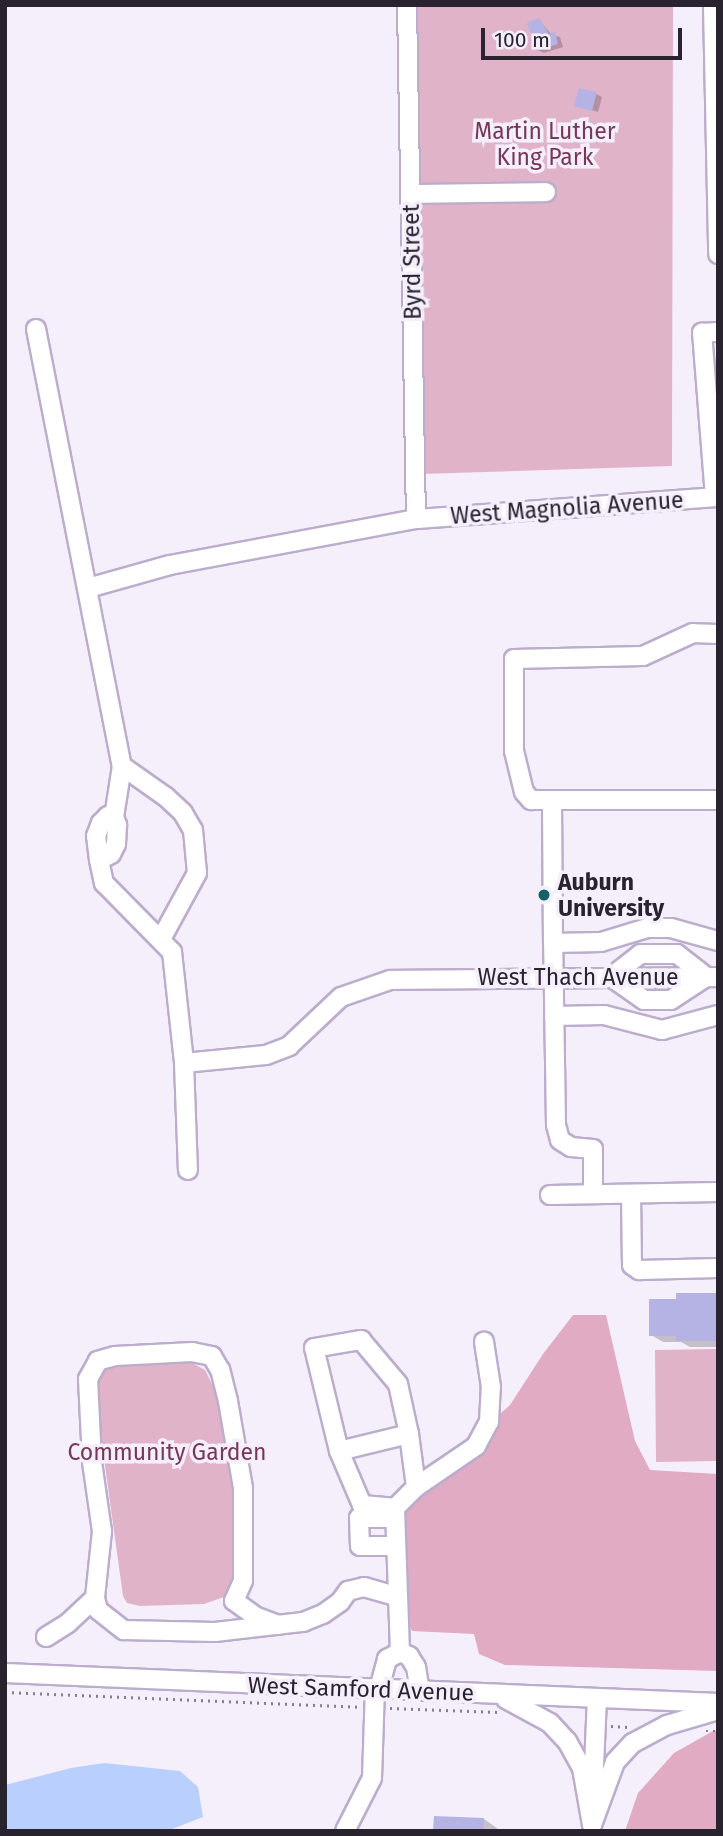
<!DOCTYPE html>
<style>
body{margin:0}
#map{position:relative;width:723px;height:1836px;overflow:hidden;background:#f5effc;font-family:"Fira Sans",sans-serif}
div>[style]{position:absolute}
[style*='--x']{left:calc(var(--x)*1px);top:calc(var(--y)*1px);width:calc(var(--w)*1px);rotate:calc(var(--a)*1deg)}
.green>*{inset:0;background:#e1b3c8}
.forest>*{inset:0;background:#e0abc3}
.water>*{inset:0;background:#b9d0fe}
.shadow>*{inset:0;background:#0003}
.building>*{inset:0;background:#b4b3e4}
.path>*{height:2.5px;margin-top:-1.25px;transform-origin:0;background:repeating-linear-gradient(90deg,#857f8c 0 2px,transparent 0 7px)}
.roads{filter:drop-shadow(2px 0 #bcadcd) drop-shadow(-2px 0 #bcadcd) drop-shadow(0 2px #bcadcd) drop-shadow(0 -2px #bcadcd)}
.minor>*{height:18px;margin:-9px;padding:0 9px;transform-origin:9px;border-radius:9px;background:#fff}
.dots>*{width:19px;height:19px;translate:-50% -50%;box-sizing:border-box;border:4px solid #f5effc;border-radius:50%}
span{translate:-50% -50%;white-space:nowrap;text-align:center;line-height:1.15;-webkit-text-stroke:7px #f5effc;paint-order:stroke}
.park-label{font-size:23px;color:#783758}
.street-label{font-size:23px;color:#292330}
.poi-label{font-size:23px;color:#292330;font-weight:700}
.left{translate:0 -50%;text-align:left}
.frame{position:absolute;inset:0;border:7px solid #292330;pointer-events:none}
.scale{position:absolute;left:481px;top:28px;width:201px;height:32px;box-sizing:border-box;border:4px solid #292330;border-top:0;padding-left:9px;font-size:21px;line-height:24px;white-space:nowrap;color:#292330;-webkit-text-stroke:5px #f5effc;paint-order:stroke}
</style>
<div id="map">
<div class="green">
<div style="clip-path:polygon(416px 5px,673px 5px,672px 466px,421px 474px)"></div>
<div style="clip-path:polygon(718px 1349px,718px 1461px,656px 1462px,655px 1350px)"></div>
<div style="clip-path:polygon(178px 1355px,205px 1370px,223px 1406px,231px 1450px,235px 1587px,227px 1596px,204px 1604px,140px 1606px,127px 1603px,123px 1596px,94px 1386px,98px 1371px,112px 1362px)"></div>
</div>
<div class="forest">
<div style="clip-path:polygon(573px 1315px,606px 1315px,635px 1441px,650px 1470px,718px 1474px,718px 1671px,505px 1665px,479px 1654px,474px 1634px,412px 1631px,396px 1596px,395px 1508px,510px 1405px,543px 1354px)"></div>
<div style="clip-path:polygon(713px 1731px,718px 1731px,718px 1831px,625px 1831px,638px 1793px,674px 1753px)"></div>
</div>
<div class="water">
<div style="clip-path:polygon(104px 1763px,180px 1771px,198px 1787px,203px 1817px,167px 1831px,5px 1831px,5px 1785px,71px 1768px)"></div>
</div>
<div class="shadow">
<div style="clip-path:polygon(539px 20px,552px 35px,560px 37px,563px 47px,544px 53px,538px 50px)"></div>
<div style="clip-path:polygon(596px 94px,602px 97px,598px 112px,576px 105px)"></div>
<div style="clip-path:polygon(718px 1295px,718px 1347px,690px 1347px,681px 1342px,663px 1342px,651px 1335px,678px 1300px)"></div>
<div style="clip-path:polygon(484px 1819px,501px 1831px,435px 1831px)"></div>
</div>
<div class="building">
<div style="clip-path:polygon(539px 18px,549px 34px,555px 32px,558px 44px,537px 51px,527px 23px)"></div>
<div style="clip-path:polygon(579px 88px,597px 92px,592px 111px,574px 106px)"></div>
<div style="clip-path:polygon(676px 1293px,718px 1293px,718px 1341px,676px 1341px,676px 1336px,649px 1336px,649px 1299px,676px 1299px)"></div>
<div style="clip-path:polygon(434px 1816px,484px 1818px,483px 1831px,433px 1831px)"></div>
</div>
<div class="path">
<div style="--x:5;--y:1692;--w:354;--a:2.4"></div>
<div style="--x:390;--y:1708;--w:108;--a:2.1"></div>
<div style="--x:611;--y:1726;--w:18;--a:3"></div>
<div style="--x:706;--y:1731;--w:12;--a:0"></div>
</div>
<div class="roads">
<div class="minor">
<div style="--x:407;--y:5;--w:514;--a:89"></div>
<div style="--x:713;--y:5;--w:249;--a:88.8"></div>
<div style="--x:411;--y:194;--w:135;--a:-0.8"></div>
<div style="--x:36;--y:329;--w:445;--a:78.9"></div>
<div style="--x:122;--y:766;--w:52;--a:98.9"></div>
<div style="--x:114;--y:817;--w:9;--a:69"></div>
<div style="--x:117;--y:825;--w:19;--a:93"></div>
<div style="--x:116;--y:844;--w:11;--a:117"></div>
<div style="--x:111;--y:854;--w:13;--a:153"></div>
<div style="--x:99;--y:860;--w:24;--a:-97"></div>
<div style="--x:96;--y:836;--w:14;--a:-69"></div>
<div style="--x:101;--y:823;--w:10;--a:-45"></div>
<div style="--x:108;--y:816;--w:6;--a:9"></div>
<div style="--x:715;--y:497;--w:165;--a:-94.5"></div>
<div style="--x:702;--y:333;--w:16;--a:-4"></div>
<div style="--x:88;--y:588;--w:85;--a:-15.7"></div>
<div style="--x:170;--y:565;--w:250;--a:-10.6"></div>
<div style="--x:416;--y:519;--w:303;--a:-4.2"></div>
<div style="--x:718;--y:634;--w:25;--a:-178"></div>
<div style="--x:693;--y:633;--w:55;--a:155.3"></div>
<div style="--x:643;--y:656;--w:129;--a:178.7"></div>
<div style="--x:514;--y:659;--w:92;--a:90"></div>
<div style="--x:514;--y:751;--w:42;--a:76.3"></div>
<div style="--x:524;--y:792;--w:11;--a:49"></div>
<div style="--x:531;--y:800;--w:187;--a:0"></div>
<div style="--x:122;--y:766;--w:54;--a:35.2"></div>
<div style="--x:166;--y:797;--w:23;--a:43"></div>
<div style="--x:183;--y:813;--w:20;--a:60"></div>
<div style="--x:193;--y:830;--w:43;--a:84.7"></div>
<div style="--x:197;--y:873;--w:75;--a:118.6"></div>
<div style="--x:552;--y:802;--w:141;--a:89.6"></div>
<div style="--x:99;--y:860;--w:24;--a:78"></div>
<div style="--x:104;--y:883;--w:97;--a:45.4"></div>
<div style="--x:172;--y:952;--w:112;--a:83.8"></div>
<div style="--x:184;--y:1063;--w:107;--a:87.9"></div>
<div style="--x:640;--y:954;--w:37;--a:0"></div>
<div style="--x:677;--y:954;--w:37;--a:38"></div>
<div style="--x:706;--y:977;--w:42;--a:146.7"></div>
<div style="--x:671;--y:1000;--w:27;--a:180"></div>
<div style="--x:644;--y:1000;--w:40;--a:-145.1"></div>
<div style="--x:611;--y:977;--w:37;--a:-38"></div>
<div style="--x:554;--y:1016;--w:50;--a:-1.1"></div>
<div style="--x:604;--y:1015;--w:60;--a:14.5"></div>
<div style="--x:662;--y:1030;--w:58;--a:-15"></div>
<div style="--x:184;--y:1063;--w:82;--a:-5.6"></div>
<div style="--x:266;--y:1055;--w:25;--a:-21"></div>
<div style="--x:289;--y:1046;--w:71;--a:-43.3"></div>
<div style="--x:341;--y:997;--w:52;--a:-19.1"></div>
<div style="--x:390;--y:980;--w:328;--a:-0.5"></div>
<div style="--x:593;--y:1194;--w:45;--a:-90"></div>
<div style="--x:593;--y:1149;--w:22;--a:-175"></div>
<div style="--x:571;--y:1147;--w:13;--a:-148"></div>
<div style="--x:560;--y:1140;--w:16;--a:-105"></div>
<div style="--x:556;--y:1125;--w:182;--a:-90.9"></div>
<div style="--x:553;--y:943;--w:48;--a:-1.2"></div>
<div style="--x:601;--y:942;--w:48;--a:-16.9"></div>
<div style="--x:647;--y:928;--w:24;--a:0"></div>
<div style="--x:671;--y:928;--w:49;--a:15.5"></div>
<div style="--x:631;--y:1194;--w:71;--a:89.2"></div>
<div style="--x:632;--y:1265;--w:9;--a:36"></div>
<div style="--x:639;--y:1270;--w:79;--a:-1.5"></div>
<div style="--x:550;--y:1195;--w:168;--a:-1"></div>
<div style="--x:339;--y:1451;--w:59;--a:66.9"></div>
<div style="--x:362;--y:1505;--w:32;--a:5"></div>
<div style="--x:416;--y:1487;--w:73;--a:-34.3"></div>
<div style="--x:476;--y:1446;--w:27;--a:-62"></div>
<div style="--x:489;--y:1422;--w:35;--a:-87"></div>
<div style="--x:491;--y:1387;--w:46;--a:-98.8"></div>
<div style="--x:395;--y:1518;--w:36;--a:180"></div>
<div style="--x:359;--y:1518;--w:28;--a:88"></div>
<div style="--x:360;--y:1546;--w:36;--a:0"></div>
<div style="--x:278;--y:1625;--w:25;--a:-159"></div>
<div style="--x:255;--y:1616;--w:26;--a:-144"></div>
<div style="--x:234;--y:1601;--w:22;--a:-66"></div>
<div style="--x:243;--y:1581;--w:93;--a:-90"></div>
<div style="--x:243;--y:1488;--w:88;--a:-99.8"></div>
<div style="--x:228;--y:1401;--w:32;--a:-104"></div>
<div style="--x:220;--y:1370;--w:16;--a:-120"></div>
<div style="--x:212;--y:1356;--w:20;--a:-169"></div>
<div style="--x:192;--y:1352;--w:77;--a:177"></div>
<div style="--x:115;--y:1356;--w:18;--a:164"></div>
<div style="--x:98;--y:1361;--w:21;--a:119"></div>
<div style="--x:88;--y:1379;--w:83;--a:87.2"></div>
<div style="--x:92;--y:1462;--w:70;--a:81.8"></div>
<div style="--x:102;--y:1531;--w:67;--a:96"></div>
<div style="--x:95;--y:1598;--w:12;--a:76"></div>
<div style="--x:98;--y:1610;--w:33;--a:38"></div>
<div style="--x:124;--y:1630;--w:91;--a:1.3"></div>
<div style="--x:215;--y:1632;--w:89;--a:-6.5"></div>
<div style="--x:303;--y:1622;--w:22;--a:-22"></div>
<div style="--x:323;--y:1614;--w:21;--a:-35"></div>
<div style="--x:340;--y:1602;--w:14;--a:-54"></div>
<div style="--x:348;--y:1591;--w:16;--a:-14"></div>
<div style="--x:364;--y:1587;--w:33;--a:16"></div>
<div style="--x:46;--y:1637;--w:26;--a:-32"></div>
<div style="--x:68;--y:1623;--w:37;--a:-43"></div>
<div style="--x:400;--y:1652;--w:144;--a:-92"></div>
<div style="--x:395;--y:1508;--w:30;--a:-45"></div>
<div style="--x:416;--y:1487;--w:53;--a:-97.5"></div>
<div style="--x:409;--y:1434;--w:72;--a:166.3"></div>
<div style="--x:339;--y:1451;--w:106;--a:-103.6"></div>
<div style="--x:314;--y:1348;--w:48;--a:-9.7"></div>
<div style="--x:361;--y:1340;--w:57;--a:49.9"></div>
<div style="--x:398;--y:1384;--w:51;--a:77.6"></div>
<div style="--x:5;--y:1673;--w:714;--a:2.41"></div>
<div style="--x:379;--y:1689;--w:31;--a:-75"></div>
<div style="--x:387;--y:1659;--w:15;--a:-28"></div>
<div style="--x:400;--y:1652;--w:10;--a:24"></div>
<div style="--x:409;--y:1656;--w:13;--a:58"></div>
<div style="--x:416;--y:1667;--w:24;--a:81"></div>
<div style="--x:506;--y:1699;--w:50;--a:28.6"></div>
<div style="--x:550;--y:1723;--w:25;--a:47"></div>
<div style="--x:567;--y:1741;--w:31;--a:61"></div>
<div style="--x:582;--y:1768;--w:58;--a:80"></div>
<div style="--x:593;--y:1789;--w:91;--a:-87.5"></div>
<div style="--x:592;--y:1825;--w:67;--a:-69.9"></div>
<div style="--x:615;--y:1762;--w:26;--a:-47"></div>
<div style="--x:633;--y:1743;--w:38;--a:-28"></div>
<div style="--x:667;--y:1725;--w:53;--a:-16.4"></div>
<div style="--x:345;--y:1831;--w:59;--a:-63"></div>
<div style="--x:372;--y:1778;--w:89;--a:-88.1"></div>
</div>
</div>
<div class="dots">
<div style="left:544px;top:895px;background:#126266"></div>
</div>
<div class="park-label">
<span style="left:545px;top:144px">Martin Luther<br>King Park</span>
<span style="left:167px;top:1452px">Community Garden</span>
</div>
<div class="street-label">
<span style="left:412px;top:262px;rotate:-91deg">Byrd Street</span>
<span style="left:567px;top:508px;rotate:-4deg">West Magnolia Avenue</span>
<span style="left:578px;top:977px">West Thach Avenue</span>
<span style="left:361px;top:1689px;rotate:2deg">West Samford Avenue</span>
</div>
<div class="poi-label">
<span class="left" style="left:558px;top:895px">Auburn<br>University</span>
</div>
<div class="frame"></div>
<div class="scale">100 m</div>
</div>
